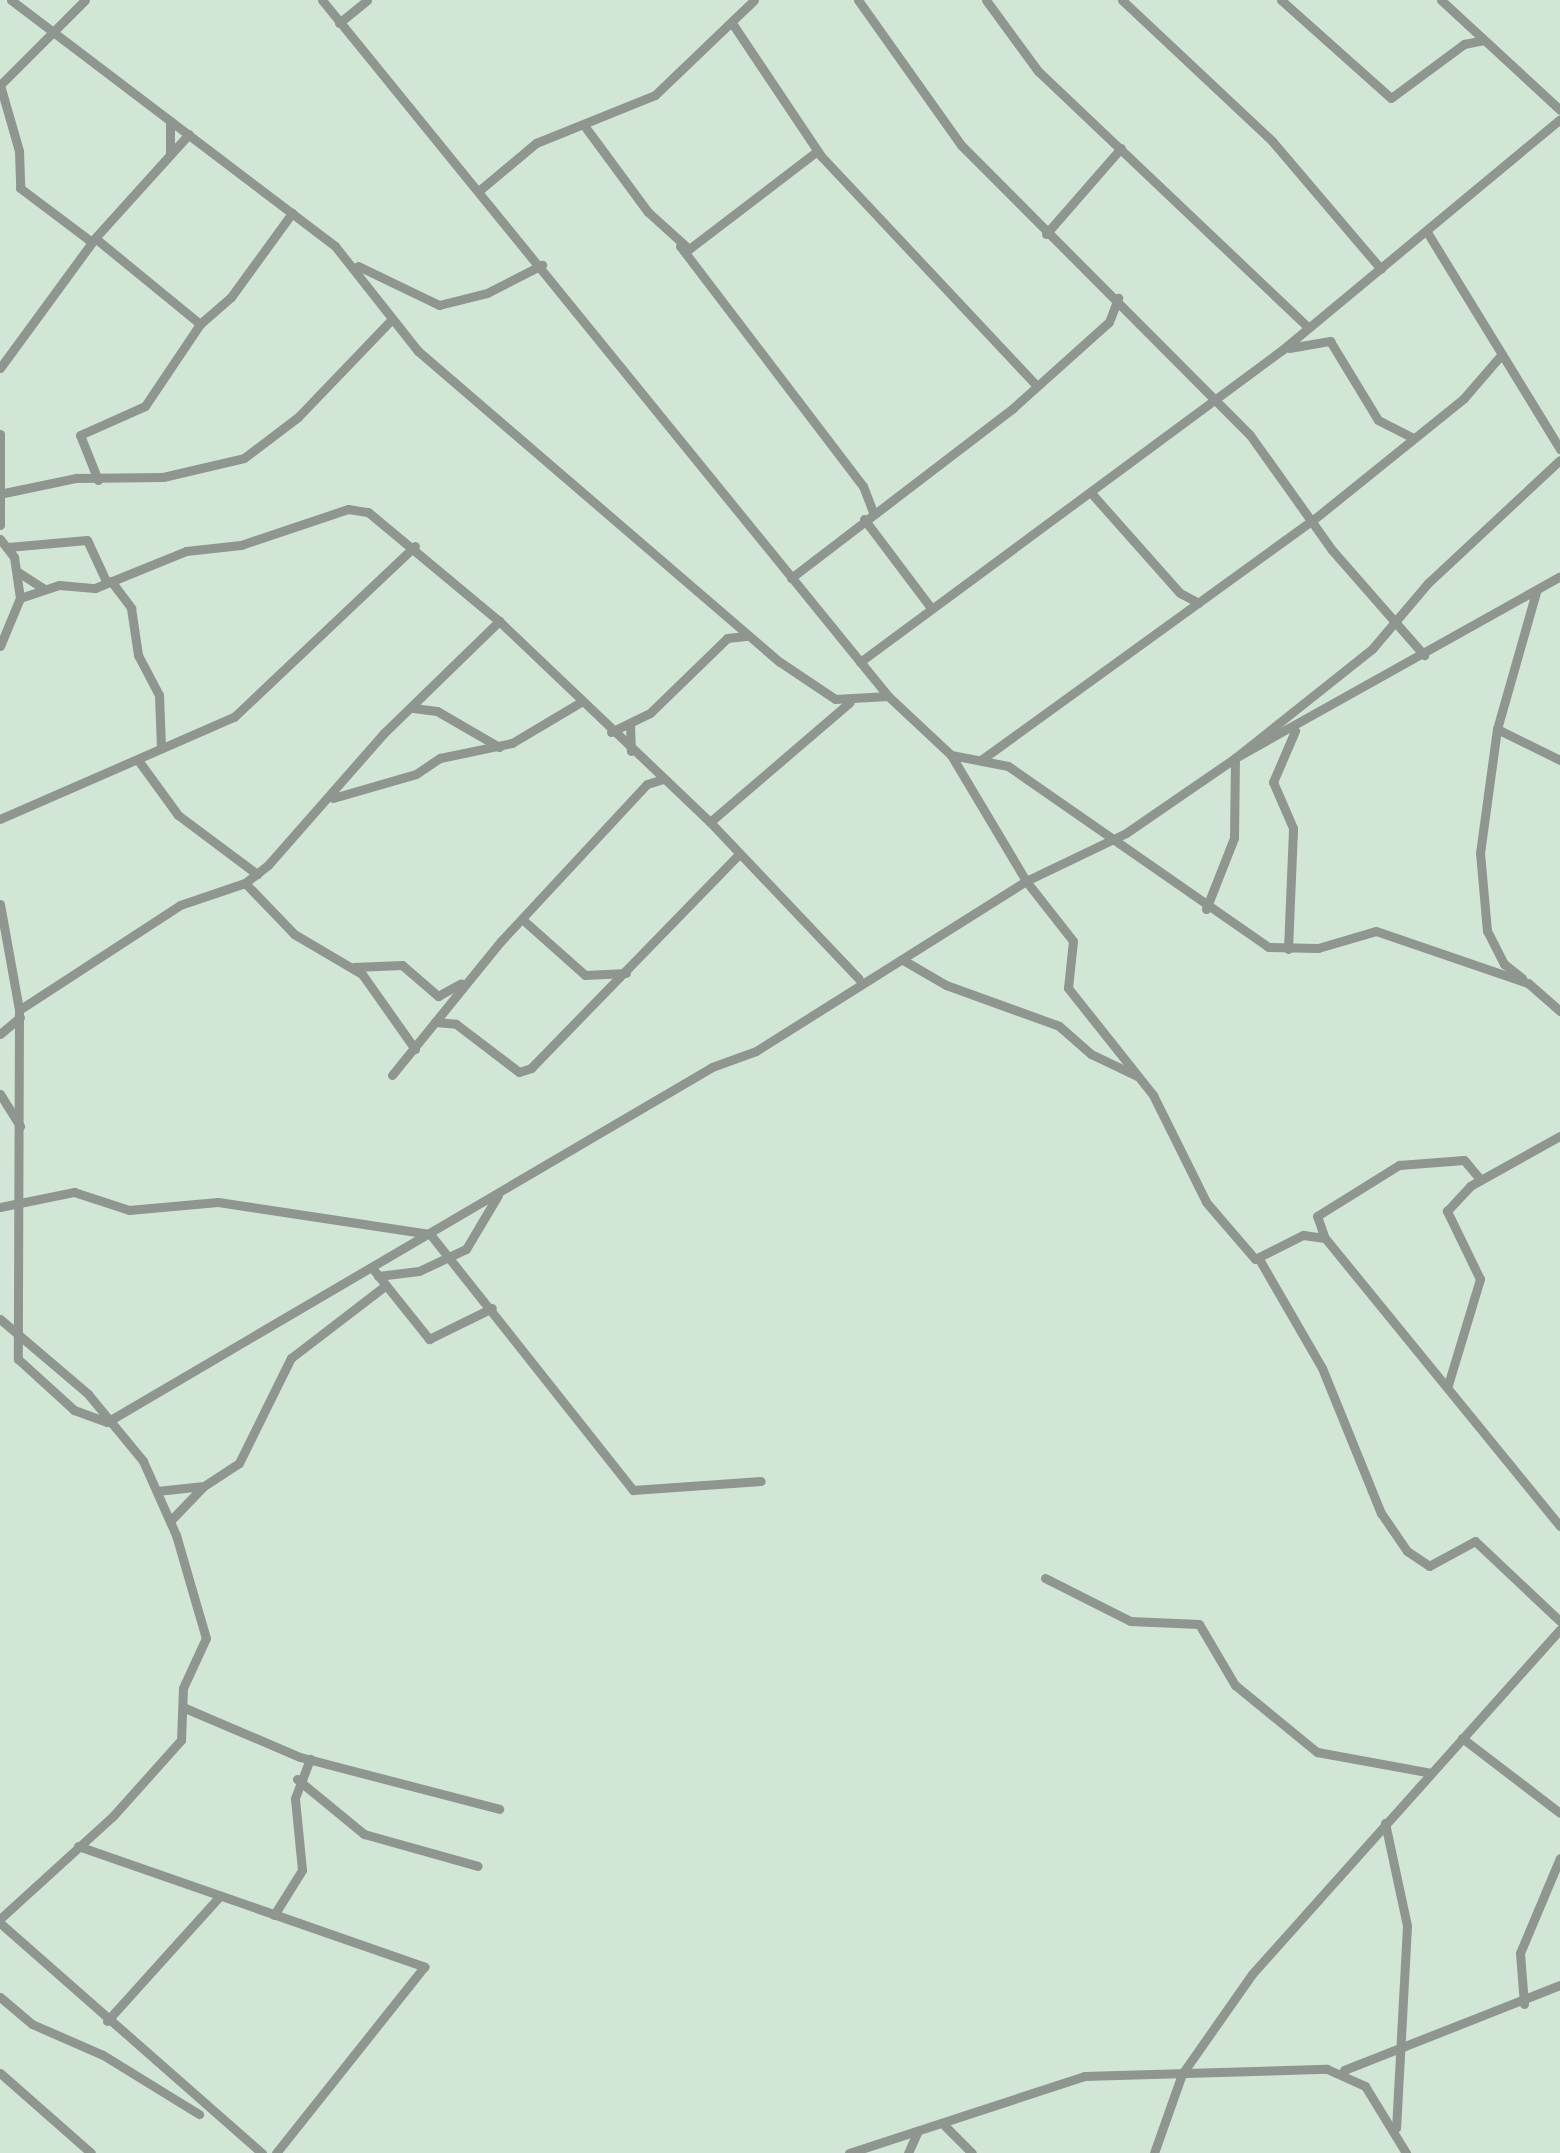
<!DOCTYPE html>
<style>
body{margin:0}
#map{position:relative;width:1560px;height:2153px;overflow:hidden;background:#d2e6d5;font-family:Manrope,sans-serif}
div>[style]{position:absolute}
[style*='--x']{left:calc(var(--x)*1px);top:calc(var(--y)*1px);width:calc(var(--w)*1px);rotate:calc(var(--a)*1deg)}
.minor>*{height:9px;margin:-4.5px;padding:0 4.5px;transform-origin:4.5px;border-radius:4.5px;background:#8e968f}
span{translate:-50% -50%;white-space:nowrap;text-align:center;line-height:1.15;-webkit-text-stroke:8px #d2e6d5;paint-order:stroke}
</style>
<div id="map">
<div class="minor">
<div style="--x:11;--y:0;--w:407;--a:37.2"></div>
<div style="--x:335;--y:246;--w:134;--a:51.7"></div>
<div style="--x:418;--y:351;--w:477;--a:40.7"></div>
<div style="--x:780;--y:662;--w:66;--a:33.9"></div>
<div style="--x:835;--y:699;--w:53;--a:-3.2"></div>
<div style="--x:85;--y:0;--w:120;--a:135"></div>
<div style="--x:0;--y:85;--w:69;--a:73.9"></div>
<div style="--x:19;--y:151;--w:37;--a:88"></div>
<div style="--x:20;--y:188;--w:90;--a:36.9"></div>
<div style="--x:322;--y:0;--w:897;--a:50.88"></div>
<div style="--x:888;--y:696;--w:86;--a:43.1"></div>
<div style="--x:951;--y:755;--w:58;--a:10.9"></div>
<div style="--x:1008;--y:766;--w:317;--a:34.8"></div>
<div style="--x:1268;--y:947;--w:50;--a:1.1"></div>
<div style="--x:1318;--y:948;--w:60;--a:-16.3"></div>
<div style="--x:1376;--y:931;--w:161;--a:18.9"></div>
<div style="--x:1528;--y:983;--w:43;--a:41.2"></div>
<div style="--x:858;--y:0;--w:178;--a:54.6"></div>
<div style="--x:961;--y:145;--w:409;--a:45.1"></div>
<div style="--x:1250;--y:435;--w:141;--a:54.5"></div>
<div style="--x:1332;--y:550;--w:140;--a:48.8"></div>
<div style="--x:986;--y:0;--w:88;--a:53.8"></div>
<div style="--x:1038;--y:71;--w:373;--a:43.5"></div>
<div style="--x:1122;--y:0;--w:206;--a:43.2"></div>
<div style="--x:1272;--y:141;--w:168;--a:49.6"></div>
<div style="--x:1281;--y:0;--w:147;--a:41.7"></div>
<div style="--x:1391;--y:98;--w:91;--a:-36.5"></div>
<div style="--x:1464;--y:44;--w:20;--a:-11"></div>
<div style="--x:1441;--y:0;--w:162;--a:42.7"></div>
<div style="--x:339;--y:23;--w:36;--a:-39"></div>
<div style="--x:732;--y:23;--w:160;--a:56.2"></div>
<div style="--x:821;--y:156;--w:311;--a:46.8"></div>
<div style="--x:170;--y:121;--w:34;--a:90"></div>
<div style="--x:586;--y:128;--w:104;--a:53.6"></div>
<div style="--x:648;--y:212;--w:55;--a:42.1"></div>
<div style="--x:689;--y:249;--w:161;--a:-37.4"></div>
<div style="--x:481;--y:189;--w:72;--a:-39.9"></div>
<div style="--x:536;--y:143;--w:128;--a:-22"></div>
<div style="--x:655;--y:95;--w:137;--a:-43.8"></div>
<div style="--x:1427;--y:232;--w:255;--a:58.5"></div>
<div style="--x:1046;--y:234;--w:114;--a:-48.9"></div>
<div style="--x:95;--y:238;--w:136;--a:39.3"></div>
<div style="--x:200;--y:324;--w:41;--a:-41.1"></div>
<div style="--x:231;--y:297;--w:104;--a:-54"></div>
<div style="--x:680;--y:246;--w:302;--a:52.7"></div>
<div style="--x:863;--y:486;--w:28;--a:69"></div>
<div style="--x:358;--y:266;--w:90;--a:25.7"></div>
<div style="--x:439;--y:305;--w:49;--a:-14"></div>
<div style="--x:487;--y:293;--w:62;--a:-27"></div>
<div style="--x:1289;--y:348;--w:42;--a:-9.7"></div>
<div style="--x:1330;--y:341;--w:92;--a:58.7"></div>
<div style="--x:1378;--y:420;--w:39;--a:27"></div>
<div style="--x:0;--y:368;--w:161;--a:-53.8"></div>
<div style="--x:95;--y:238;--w:140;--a:-47.9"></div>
<div style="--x:0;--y:434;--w:91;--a:90"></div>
<div style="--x:98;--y:480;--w:48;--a:-111.8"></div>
<div style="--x:80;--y:435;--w:71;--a:-24"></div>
<div style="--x:145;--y:406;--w:99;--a:-56.1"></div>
<div style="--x:4;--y:493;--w:74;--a:-11.8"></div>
<div style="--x:76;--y:478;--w:87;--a:-0.7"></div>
<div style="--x:163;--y:477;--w:83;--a:-13.2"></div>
<div style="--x:244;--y:458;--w:68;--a:-37.2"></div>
<div style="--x:298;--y:417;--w:134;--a:-46.2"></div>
<div style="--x:1092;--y:494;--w:132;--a:48.4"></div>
<div style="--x:1180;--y:593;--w:21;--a:28"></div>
<div style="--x:864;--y:519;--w:111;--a:53"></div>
<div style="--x:0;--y:539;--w:23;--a:52"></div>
<div style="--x:14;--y:557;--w:41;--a:81.7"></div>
<div style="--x:20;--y:598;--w:52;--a:112.6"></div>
<div style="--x:8;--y:547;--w:79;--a:-5.1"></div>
<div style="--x:87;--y:540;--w:47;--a:65.1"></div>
<div style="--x:18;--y:572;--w:30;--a:33"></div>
<div style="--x:791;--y:578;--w:280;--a:-37.4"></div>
<div style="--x:1013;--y:408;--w:129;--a:-41.9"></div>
<div style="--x:1109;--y:322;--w:26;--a:-69"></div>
<div style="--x:111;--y:581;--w:34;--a:53"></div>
<div style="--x:131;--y:608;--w:48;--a:81.5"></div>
<div style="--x:138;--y:655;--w:45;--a:62.3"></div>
<div style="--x:159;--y:695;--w:53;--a:87.8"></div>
<div style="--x:20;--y:598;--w:41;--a:-18.4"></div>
<div style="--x:59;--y:585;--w:36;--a:5"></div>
<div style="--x:95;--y:588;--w:98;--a:-22.1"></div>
<div style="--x:186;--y:551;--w:55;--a:-6.2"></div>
<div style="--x:241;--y:545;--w:113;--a:-18.6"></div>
<div style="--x:348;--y:509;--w:20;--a:9"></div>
<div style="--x:368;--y:512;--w:170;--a:39.8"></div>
<div style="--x:499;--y:621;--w:291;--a:43.6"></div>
<div style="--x:710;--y:822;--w:216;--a:46.5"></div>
<div style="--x:860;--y:662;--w:525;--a:-36.48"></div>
<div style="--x:1282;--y:350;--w:361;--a:-39.7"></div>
<div style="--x:413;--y:708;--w:24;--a:7"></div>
<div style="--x:437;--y:711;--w:72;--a:30.1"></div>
<div style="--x:630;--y:724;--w:27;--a:88"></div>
<div style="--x:1497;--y:729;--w:70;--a:26.2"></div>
<div style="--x:611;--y:732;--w:43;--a:-26"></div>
<div style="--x:650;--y:713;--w:107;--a:-44.2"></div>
<div style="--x:727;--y:638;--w:19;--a:-6"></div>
<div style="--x:951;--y:755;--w:147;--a:59.2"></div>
<div style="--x:1026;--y:881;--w:76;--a:51.9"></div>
<div style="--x:1073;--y:941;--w:47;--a:96.1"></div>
<div style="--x:1068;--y:988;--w:137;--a:51.5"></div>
<div style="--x:1153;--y:1095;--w:119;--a:63.6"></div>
<div style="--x:1206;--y:1202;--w:75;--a:49.3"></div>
<div style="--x:1255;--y:1259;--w:54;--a:-26.6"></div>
<div style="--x:1303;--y:1235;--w:22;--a:8"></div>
<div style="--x:1325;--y:1238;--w:372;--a:50.8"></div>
<div style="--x:138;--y:760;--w:68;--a:54"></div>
<div style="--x:178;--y:815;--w:99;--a:36.8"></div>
<div style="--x:981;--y:760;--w:410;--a:-35.9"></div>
<div style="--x:1313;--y:520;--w:194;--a:-38.9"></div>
<div style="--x:1464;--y:398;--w:58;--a:-49.2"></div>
<div style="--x:333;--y:798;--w:86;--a:-16.1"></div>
<div style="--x:416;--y:774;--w:29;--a:-34"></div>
<div style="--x:440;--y:758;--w:74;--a:-11.8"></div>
<div style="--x:512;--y:743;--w:78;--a:-30.8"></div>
<div style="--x:0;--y:819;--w:255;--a:-23.6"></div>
<div style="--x:234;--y:717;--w:249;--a:-43.4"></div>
<div style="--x:710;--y:822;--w:184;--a:-40.6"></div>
<div style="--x:245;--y:883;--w:71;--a:46.1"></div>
<div style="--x:294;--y:934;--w:79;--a:30.5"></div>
<div style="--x:362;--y:974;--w:92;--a:54.8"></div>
<div style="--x:0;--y:904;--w:108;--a:79.8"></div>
<div style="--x:19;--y:1010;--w:349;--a:90.2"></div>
<div style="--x:18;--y:1359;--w:76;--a:42.3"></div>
<div style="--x:74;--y:1410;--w:35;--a:20"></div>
<div style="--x:107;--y:1422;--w:701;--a:-30.4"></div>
<div style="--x:712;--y:1067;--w:47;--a:-20"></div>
<div style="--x:756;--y:1051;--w:319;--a:-32.2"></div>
<div style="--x:1026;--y:881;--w:111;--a:-25.6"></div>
<div style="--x:1126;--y:833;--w:132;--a:-34.5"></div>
<div style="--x:1235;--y:758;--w:372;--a:-29.2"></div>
<div style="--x:1206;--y:909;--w:76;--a:-68.5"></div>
<div style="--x:1234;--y:838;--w:80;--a:-89.3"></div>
<div style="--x:1235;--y:758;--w:175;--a:-38.5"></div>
<div style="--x:1372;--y:649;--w:87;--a:-49.7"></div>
<div style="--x:1428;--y:583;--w:180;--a:-43"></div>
<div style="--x:522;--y:919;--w:84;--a:41.6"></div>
<div style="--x:585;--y:975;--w:41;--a:-2.8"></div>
<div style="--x:1288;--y:949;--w:121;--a:-87.6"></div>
<div style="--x:1293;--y:828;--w:50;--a:-113.5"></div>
<div style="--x:1273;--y:782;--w:56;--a:-66.7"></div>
<div style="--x:903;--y:960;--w:50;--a:30.2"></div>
<div style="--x:946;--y:985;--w:120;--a:19.9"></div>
<div style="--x:1059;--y:1026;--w:43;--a:41.2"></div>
<div style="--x:1091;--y:1054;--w:51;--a:25.6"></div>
<div style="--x:354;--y:967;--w:48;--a:-2.4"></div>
<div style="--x:402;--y:965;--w:48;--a:40.7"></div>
<div style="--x:438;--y:996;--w:26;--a:-29"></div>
<div style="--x:1522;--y:978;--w:23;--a:-142"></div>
<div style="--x:1504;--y:964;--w:37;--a:-117"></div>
<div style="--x:1487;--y:931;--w:78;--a:-95.1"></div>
<div style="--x:1480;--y:853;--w:125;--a:-82.2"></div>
<div style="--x:1497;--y:729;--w:142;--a:-74.1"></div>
<div style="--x:19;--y:1010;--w:192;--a:-33.1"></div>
<div style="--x:180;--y:905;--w:69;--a:-18.7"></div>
<div style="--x:245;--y:883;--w:29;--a:-38"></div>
<div style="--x:268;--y:865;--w:176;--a:-48.7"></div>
<div style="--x:384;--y:733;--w:161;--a:-44.2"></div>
<div style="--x:435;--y:1022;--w:21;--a:5"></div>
<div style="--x:456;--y:1024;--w:79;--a:37.3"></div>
<div style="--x:519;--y:1072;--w:13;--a:-18"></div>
<div style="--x:531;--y:1068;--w:298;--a:-45.8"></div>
<div style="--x:0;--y:1034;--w:26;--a:-40"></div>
<div style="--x:392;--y:1075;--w:173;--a:-50.9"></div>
<div style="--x:501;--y:941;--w:214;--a:-47.1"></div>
<div style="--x:647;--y:784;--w:17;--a:-17"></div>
<div style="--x:0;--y:1094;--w:38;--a:58"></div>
<div style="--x:0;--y:1207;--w:76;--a:-11.5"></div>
<div style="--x:74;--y:1192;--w:58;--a:18.1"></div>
<div style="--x:129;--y:1210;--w:89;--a:-5.1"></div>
<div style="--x:218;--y:1202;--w:214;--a:8.6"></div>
<div style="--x:430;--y:1234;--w:327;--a:51.6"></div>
<div style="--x:633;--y:1490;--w:128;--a:-4"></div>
<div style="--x:1324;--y:1236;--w:21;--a:-109"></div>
<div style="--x:1317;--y:1216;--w:97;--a:-31.9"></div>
<div style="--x:1399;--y:1165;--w:65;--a:-4.4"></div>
<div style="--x:1464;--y:1160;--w:26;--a:50"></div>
<div style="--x:1259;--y:1259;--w:126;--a:60"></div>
<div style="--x:1322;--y:1368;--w:157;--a:67.9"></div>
<div style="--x:1381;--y:1513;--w:46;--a:55.6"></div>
<div style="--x:1407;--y:1551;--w:27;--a:34"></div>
<div style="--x:1429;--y:1566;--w:52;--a:-28.5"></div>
<div style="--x:1475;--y:1541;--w:117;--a:43.3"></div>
<div style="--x:373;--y:1269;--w:90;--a:51.3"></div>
<div style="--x:429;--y:1339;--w:70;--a:-26.2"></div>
<div style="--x:378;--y:1276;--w:41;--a:-7"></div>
<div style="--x:419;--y:1271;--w:52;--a:-25.1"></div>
<div style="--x:466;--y:1249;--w:63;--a:-59.3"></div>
<div style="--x:0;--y:1319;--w:116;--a:40.4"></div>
<div style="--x:88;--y:1394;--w:87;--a:50.6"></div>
<div style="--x:143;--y:1461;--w:81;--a:66"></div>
<div style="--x:176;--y:1535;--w:107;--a:73.8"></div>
<div style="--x:206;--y:1638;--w:55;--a:114.7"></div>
<div style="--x:183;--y:1688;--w:52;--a:92.2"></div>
<div style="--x:181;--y:1740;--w:102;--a:131.8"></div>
<div style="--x:113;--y:1816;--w:153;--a:137.7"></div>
<div style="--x:1448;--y:1385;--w:111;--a:-73.2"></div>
<div style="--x:1480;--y:1279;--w:76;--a:-115.9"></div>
<div style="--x:1447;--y:1211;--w:34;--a:-47"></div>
<div style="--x:1470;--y:1186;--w:103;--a:-29.1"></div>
<div style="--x:157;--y:1491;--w:47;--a:-6.1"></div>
<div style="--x:204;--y:1486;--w:42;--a:-33.3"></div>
<div style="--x:239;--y:1463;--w:117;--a:-63.7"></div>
<div style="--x:291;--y:1358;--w:118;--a:-37.5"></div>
<div style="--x:170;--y:1521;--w:46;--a:-45.9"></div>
<div style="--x:1045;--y:1578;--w:95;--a:26.8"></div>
<div style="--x:1130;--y:1621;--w:69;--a:2.5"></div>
<div style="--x:1199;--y:1624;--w:71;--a:59.5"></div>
<div style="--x:1235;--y:1685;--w:106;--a:39.3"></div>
<div style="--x:1317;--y:1752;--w:116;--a:10.4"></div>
<div style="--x:185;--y:1708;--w:125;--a:23.1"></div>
<div style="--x:300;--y:1757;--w:206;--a:14.6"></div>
<div style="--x:1462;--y:1738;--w:123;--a:37.4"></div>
<div style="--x:297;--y:1779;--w:87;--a:39.4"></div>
<div style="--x:364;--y:1834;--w:118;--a:15.7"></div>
<div style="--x:1385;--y:1823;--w:105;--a:77.9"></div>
<div style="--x:1407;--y:1926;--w:202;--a:93.1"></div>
<div style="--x:78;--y:1846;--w:367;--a:19.2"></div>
<div style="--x:274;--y:1915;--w:53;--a:-58.1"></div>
<div style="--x:302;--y:1870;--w:72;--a:-95.6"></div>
<div style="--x:295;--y:1798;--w:42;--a:-69"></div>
<div style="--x:0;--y:1923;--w:349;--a:41.3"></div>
<div style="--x:0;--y:1997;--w:42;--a:40.2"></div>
<div style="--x:32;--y:2024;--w:77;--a:23.6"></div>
<div style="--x:103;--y:2055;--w:113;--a:31.6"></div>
<div style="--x:1524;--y:2004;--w:51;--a:-94.5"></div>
<div style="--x:1520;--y:1953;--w:103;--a:-67.2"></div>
<div style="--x:107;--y:2021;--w:169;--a:-47.9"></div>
<div style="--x:1344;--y:2070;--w:232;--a:-21.5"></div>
<div style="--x:0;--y:2073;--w:121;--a:41.3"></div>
<div style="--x:945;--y:2126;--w:38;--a:45"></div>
<div style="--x:276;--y:2153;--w:238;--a:-51.5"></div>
<div style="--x:849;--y:2153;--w:247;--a:-18.1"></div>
<div style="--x:1084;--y:2076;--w:243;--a:-1.7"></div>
<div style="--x:1327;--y:2069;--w:42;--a:24.1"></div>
<div style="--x:1365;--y:2086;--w:79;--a:58.5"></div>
<div style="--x:908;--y:2153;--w:24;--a:-66"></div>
<div style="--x:1154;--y:2153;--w:84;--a:-70.5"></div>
<div style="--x:1182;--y:2074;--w:122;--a:-55"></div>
<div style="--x:1252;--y:1974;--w:462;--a:-48.2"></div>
</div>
</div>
